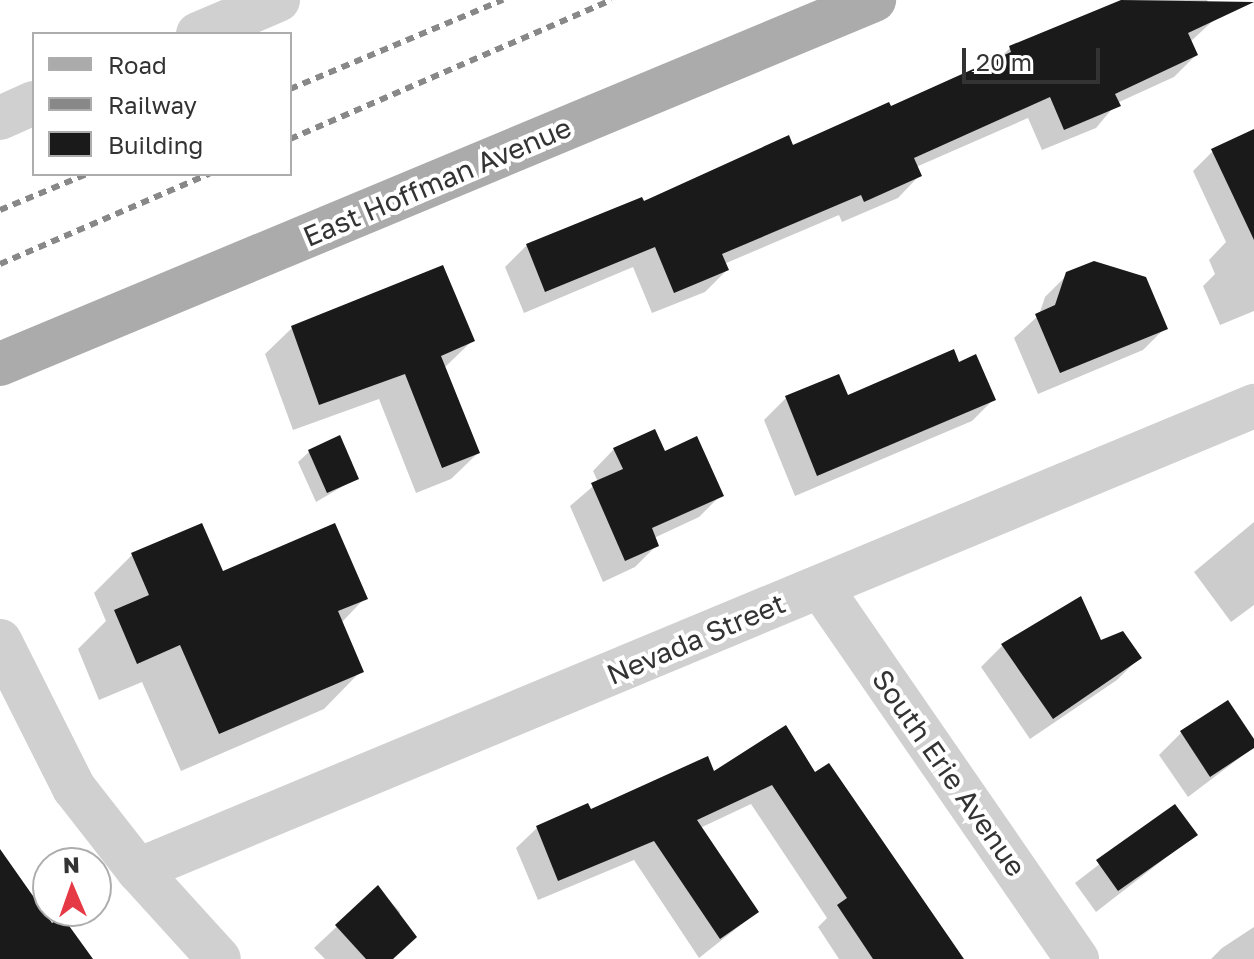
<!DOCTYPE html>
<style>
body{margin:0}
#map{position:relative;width:1254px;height:959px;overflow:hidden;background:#fff;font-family:"Golos Text",sans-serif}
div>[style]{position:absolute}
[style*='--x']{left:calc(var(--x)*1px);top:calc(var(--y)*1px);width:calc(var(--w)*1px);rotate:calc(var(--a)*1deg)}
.shadow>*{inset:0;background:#0003}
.building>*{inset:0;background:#1a1a1a}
.minor>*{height:44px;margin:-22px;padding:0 22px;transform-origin:22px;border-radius:22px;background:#d0d0d0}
.major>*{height:44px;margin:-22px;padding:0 22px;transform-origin:22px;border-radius:22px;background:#ababab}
.rail>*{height:6px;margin-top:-3px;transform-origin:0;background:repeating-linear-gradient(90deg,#888 0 8px,transparent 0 14px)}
span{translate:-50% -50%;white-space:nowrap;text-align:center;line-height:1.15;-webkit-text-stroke:8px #fff;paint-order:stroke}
.street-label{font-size:28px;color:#333}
.legend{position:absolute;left:32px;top:32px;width:260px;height:144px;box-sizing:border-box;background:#fff;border:2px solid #adadad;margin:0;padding:10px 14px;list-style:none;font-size:24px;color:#333}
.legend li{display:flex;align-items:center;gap:16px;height:40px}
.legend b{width:40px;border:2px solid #adadad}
.north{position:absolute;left:32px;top:847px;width:80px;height:80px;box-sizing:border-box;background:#fff;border:2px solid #adadad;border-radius:50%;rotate:358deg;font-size:22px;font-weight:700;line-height:32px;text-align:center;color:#333}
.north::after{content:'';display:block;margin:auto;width:28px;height:36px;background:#e63946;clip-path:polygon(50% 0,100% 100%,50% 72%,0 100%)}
.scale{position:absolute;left:962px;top:48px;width:138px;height:36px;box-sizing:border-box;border:4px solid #333;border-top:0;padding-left:10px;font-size:24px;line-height:28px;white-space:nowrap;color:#333;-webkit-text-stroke:6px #fff;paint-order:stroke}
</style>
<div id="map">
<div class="shadow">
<div style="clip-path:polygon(1127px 0,1207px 0,1216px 18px,1190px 42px,1196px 55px,1174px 77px,1117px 103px,1096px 128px,1042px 150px,1028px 118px,916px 167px,919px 176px,898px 198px,842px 222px,839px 215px,724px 264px,727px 270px,705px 292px,652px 313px,633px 267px,524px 313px,505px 267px,527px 245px,890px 108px,997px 61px,1010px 48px)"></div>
<div style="clip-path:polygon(1254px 131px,1254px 311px,1220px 325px,1203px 286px,1215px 274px,1209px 260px,1226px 242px,1193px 171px,1213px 151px)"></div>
<div style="clip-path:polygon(442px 268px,472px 341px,444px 368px,478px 453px,451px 479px,416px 493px,379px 399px,293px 430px,265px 354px,292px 328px)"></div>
<div style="clip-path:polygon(1068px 274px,1165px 328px,1143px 350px,1038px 394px,1014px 338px,1039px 315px,1045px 297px)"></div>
<div style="clip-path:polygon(958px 365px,994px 399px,972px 421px,795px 496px,764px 420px,786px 398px,847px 397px)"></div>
<div style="clip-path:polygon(614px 449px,664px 454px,721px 495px,699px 517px,654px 538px,657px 545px,635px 567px,603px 582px,570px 506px,598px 482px,593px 471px)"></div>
<div style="clip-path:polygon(309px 452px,357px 478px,316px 502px,298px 462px)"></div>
<div style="clip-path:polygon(1254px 522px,1254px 605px,1231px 622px,1194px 572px)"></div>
<div style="clip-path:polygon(132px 555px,365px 598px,341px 623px,361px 671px,324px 709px,181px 771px,142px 682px,99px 700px,78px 649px,106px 621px,94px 593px)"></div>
<div style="clip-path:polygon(1100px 643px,1139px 658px,1117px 680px,1030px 739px,981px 667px,1003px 645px)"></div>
<div style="clip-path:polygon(1228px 703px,1254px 747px,1188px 797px,1159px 755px,1181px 733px)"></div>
<div style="clip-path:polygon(713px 774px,814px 775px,958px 959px,839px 959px,818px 927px,827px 918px,751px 804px,700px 828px,757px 912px,699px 958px,634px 860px,538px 900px,516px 848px,537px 828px)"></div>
<div style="clip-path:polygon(1175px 806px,1195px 835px,1096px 912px,1075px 883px)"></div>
<div style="clip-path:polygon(378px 888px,400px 912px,392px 959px,325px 959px,314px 948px)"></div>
<div style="clip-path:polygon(1254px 927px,1254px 959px,1211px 959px,1222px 948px)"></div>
</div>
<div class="building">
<div style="clip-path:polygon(1121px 0,1254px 2px,1188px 33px,1198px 55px,1115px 94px,1121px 106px,1064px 130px,1050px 97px,914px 158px,922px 176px,864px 202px,861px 195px,722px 254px,729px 270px,674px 293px,655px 247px,545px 292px,526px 244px,642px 197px,644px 201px,789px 135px,793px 145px,889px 102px,891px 106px,1011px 52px,1009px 46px)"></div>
<div style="clip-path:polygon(1254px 129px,1254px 240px,1211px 149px)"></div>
<div style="clip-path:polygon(1094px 261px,1146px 277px,1168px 329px,1060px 373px,1035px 314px,1055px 305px,1066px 272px)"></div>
<div style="clip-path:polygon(443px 265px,475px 341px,441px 356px,480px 453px,442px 468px,405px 374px,319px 405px,291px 326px)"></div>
<div style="clip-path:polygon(954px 349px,959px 362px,976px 354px,996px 400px,817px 476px,785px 396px,839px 374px,848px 395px)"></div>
<div style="clip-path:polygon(655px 429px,665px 451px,697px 436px,724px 496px,652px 528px,659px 546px,625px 561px,591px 483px,623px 469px,613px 448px)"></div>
<div style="clip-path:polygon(340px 435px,359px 479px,327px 493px,308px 450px)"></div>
<div style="clip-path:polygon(202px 523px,223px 571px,335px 523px,368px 599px,338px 611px,364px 672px,219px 734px,180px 645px,137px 664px,114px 610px,149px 595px,131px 553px)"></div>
<div style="clip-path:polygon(1081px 596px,1101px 640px,1123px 631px,1142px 658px,1053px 719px,1001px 644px)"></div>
<div style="clip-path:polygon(1228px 700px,1254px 739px,1254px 748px,1210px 777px,1180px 731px)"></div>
<div style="clip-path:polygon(786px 725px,815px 772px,829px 763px,964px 959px,873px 959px,837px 905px,847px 898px,772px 785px,697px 820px,759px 912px,720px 939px,654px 841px,558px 881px,536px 826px,588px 803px,591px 809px,708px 756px,714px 771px)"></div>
<div style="clip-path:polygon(1175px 804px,1198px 835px,1118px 891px,1096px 860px)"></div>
<div style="clip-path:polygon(0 849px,52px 923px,62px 916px,93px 959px,0 959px)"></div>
<div style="clip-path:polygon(378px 885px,417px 937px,393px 959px,366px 959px,335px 925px)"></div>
</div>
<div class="minor">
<div style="--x:198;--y:34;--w:87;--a:-23"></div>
<div style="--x:0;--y:118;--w:37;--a:-24"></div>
<div style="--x:821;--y:588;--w:451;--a:55.4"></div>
<div style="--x:0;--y:641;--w:165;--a:63.3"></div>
<div style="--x:74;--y:788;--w:104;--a:52"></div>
<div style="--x:138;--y:870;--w:120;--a:47.7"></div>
<div style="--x:138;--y:870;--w:1209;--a:-22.58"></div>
</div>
<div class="major">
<div style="--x:0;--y:364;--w:947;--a:-22.61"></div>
</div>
<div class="rail">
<div style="--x:290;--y:89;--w:231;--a:-22.7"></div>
<div style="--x:290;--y:139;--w:350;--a:-23.4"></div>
<div style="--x:0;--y:210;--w:94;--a:-22.5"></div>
<div style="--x:0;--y:264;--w:228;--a:-23.3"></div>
</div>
<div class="street-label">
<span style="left:437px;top:182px;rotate:-23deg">East Hoffman Avenue</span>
<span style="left:696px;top:639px;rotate:-23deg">Nevada Street</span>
<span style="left:949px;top:773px;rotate:55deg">South Erie Avenue</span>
</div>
<ul class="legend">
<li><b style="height:10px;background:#ababab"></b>Road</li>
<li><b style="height:10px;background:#888"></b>Railway</li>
<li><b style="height:22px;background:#1a1a1a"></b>Building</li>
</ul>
<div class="north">N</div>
<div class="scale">20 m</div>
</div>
